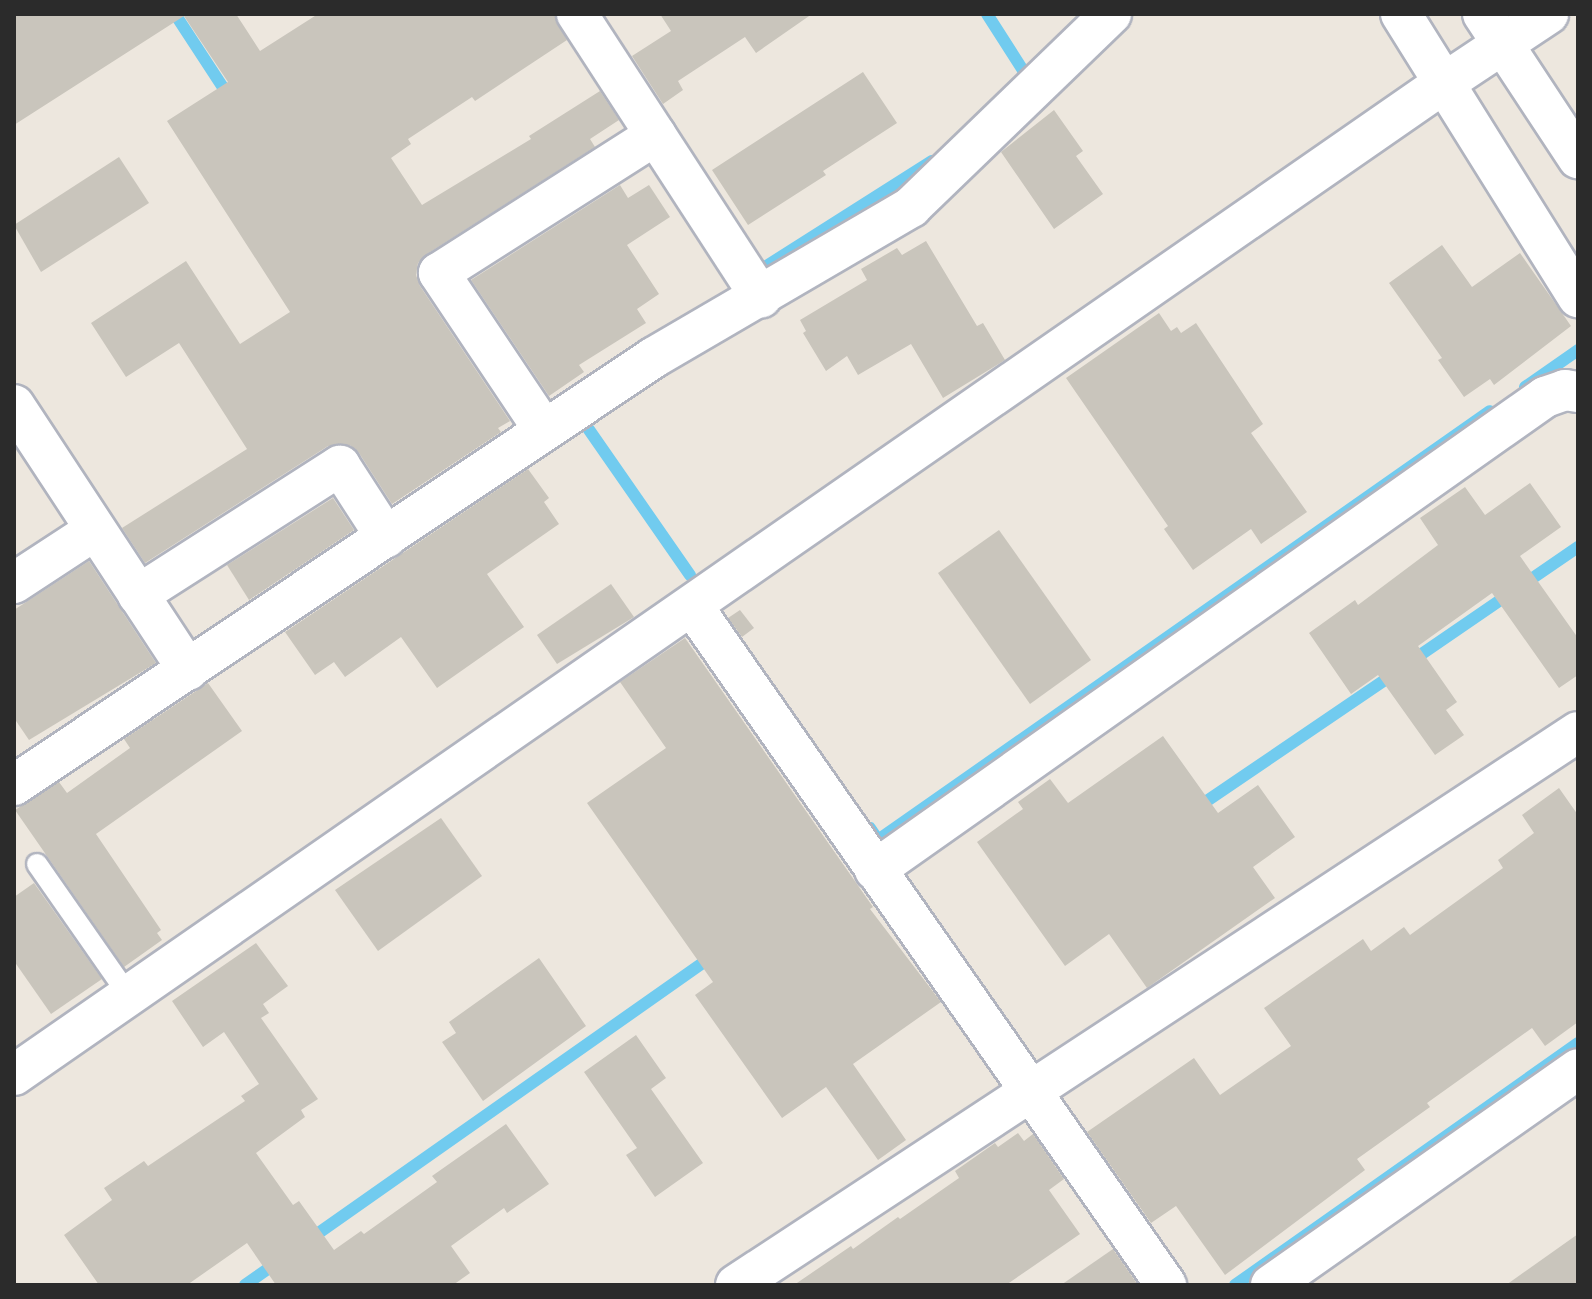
<!DOCTYPE html>
<style>
body{margin:0}
#map{position:relative;width:1592px;height:1299px;overflow:hidden;background:#ede7de;font-family:"PT Sans",sans-serif}
div>[style]{position:absolute}
[style*='--x']{left:calc(var(--x)*1px);top:calc(var(--y)*1px);width:calc(var(--w)*1px);rotate:calc(var(--a)*1deg)}
.stream>*{height:12px;margin:-6px;padding:0 6px;transform-origin:6px;border-radius:6px;background:#71cbef}
.building>*{inset:0;background:#c9c5bc}
.roads{filter:drop-shadow(2px 0 #b1b4bf) drop-shadow(-2px 0 #b1b4bf) drop-shadow(0 2px #b1b4bf) drop-shadow(0 -2px #b1b4bf)}
.lane>*{height:20px;margin:-10px;padding:0 10px;transform-origin:10px;border-radius:10px;background:#fff}
.street>*{height:40px;margin:-20px;padding:0 20px;transform-origin:20px;border-radius:20px;background:#fff}
span{translate:-50% -50%;white-space:nowrap;text-align:center;line-height:1.15;-webkit-text-stroke:7px #fff;paint-order:stroke}
.frame{position:absolute;inset:0;border:16px solid #2b2b2b;pointer-events:none}
</style>
<div id="map">
<div class="stream">
<div style="--x:175;--y:14;--w:100;--a:56.8"></div>
<div style="--x:987;--y:14;--w:72;--a:57.4"></div>
<div style="--x:754;--y:267;--w:6;--a:59"></div>
<div style="--x:757;--y:272;--w:207;--a:-32.4"></div>
<div style="--x:1525;--y:387;--w:65;--a:-34.9"></div>
<div style="--x:585;--y:424;--w:184;--a:55.2"></div>
<div style="--x:1410;--y:662;--w:204;--a:-34.4"></div>
<div style="--x:1195;--y:809;--w:242;--a:-34.2"></div>
<div style="--x:870;--y:828;--w:14;--a:56"></div>
<div style="--x:878;--y:840;--w:747;--a:-35.03"></div>
<div style="--x:310;--y:1239;--w:494;--a:-35.1"></div>
<div style="--x:245;--y:1285;--w:42;--a:-35.2"></div>
<div style="--x:1235;--y:1285;--w:420;--a:-35.2"></div>
</div>
<div class="building">
<div style="clip-path:polygon(14px 14px,236px 14px,260px 51px,318px 14px,554px 14px,567px 40px,475px 101px,472px 97px,408px 139px,411px 144px,391px 158px,422px 205px,531px 139px,529px 136px,600px 91px,619px 120px,590px 139px,595px 147px,427px 254px,418px 263px,416px 275px,420px 286px,510px 421px,498px 428px,501px 432px,392px 504px,359px 453px,350px 445px,328px 446px,145px 563px,122px 528px,247px 449px,179px 343px,126px 377px,91px 323px,186px 261px,240px 344px,290px 312px,167px 121px,228px 82px,184px 16px,14px 125px)"></div>
<div style="clip-path:polygon(660px 14px,812px 14px,756px 53px,745px 37px,678px 81px,683px 90px,663px 104px,632px 56px,671px 31px)"></div>
<div style="clip-path:polygon(863px 72px,897px 123px,823px 171px,826px 175px,748px 225px,712px 170px)"></div>
<div style="clip-path:polygon(1054px 110px,1083px 151px,1076px 156px,1103px 194px,1054px 229px,1001px 152px)"></div>
<div style="clip-path:polygon(119px 157px,149px 203px,41px 272px,14px 225px)"></div>
<div style="clip-path:polygon(620px 185px,628px 198px,649px 185px,670px 217px,627px 245px,659px 294px,637px 309px,646px 323px,579px 365px,584px 372px,549px 396px,471px 280px)"></div>
<div style="clip-path:polygon(926px 241px,977px 326px,983px 323px,1005px 360px,943px 398px,911px 344px,858px 375px,847px 356px,826px 371px,803px 333px,806px 331px,800px 320px,867px 280px,861px 269px,897px 248px,902px 255px)"></div>
<div style="clip-path:polygon(1442px 245px,1472px 287px,1520px 253px,1571px 326px,1494px 385px,1490px 379px,1464px 397px,1438px 360px,1442px 358px,1389px 283px)"></div>
<div style="clip-path:polygon(1159px 313px,1171px 331px,1177px 327px,1181px 333px,1196px 323px,1263px 424px,1251px 433px,1307px 512px,1261px 544px,1251px 529px,1193px 570px,1164px 529px,1168px 526px,1066px 378px)"></div>
<div style="clip-path:polygon(528px 469px,549px 498px,544px 502px,559px 524px,487px 574px,524px 627px,437px 688px,401px 637px,345px 677px,334px 662px,315px 675px,285px 632px)"></div>
<div style="clip-path:polygon(1530px 483px,1561px 527px,1520px 556px,1578px 638px,1578px 675px,1559px 688px,1492px 593px,1418px 646px,1457px 702px,1446px 710px,1464px 735px,1435px 755px,1378px 675px,1351px 694px,1309px 633px,1355px 600px,1358px 605px,1438px 545px,1420px 518px,1465px 487px,1485px 515px)"></div>
<div style="clip-path:polygon(333px 498px,354px 530px,249px 600px,227px 565px)"></div>
<div style="clip-path:polygon(999px 530px,1091px 660px,1030px 704px,938px 573px)"></div>
<div style="clip-path:polygon(89px 561px,156px 663px,29px 740px,14px 718px,14px 610px)"></div>
<div style="clip-path:polygon(611px 584px,634px 617px,557px 664px,537px 635px)"></div>
<div style="clip-path:polygon(740px 610px,754px 628px,742px 637px,728px 618px)"></div>
<div style="clip-path:polygon(685px 638px,873px 907px,870px 909px,941px 1002px,853px 1064px,906px 1140px,878px 1160px,826px 1087px,782px 1118px,695px 995px,713px 982px,587px 803px,666px 748px,620px 682px)"></div>
<div style="clip-path:polygon(208px 683px,242px 731px,96px 834px,161px 930px,157px 933px,162px 940px,124px 967px,15px 810px,59px 782px,67px 793px,130px 748px,124px 739px)"></div>
<div style="clip-path:polygon(1163px 736px,1218px 813px,1258px 785px,1295px 837px,1253px 867px,1275px 898px,1147px 988px,1109px 934px,1065px 966px,977px 842px,1023px 809px,1018px 802px,1050px 779px,1068px 803px)"></div>
<div style="clip-path:polygon(1559px 788px,1578px 815px,1578px 1022px,1545px 1046px,1532px 1028px,1427px 1103px,1430px 1107px,1357px 1159px,1365px 1170px,1225px 1275px,1176px 1206px,1151px 1223px,1087px 1132px,1194px 1058px,1220px 1095px,1291px 1046px,1264px 1008px,1363px 939px,1371px 951px,1404px 927px,1410px 935px,1503px 868px,1498px 860px,1534px 833px,1522px 815px)"></div>
<div style="clip-path:polygon(441px 818px,482px 876px,378px 951px,335px 890px)"></div>
<div style="clip-path:polygon(34px 883px,102px 979px,51px 1014px,14px 961px,14px 897px)"></div>
<div style="clip-path:polygon(256px 943px,288px 986px,263px 1004px,269px 1013px,261px 1018px,318px 1099px,301px 1110px,305px 1117px,256px 1153px,293px 1205px,299px 1201px,334px 1250px,361px 1231px,364px 1234px,437px 1182px,432px 1176px,506px 1124px,549px 1184px,507px 1213px,504px 1208px,451px 1246px,470px 1273px,453px 1285px,276px 1285px,247px 1243px,187px 1285px,99px 1285px,64px 1235px,112px 1200px,104px 1188px,144px 1161px,148px 1166px,245px 1101px,241px 1096px,259px 1084px,224px 1032px,203px 1047px,172px 1001px)"></div>
<div style="clip-path:polygon(539px 958px,586px 1026px,483px 1101px,442px 1042px,456px 1033px,449px 1022px)"></div>
<div style="clip-path:polygon(636px 1035px,666px 1078px,651px 1089px,703px 1163px,655px 1197px,626px 1155px,637px 1148px,584px 1072px)"></div>
<div style="clip-path:polygon(1018px 1133px,1024px 1141px,1033px 1134px,1064px 1179px,1049px 1190px,1080px 1234px,1006px 1285px,794px 1285px,851px 1246px,853px 1249px,898px 1217px,900px 1219px,959px 1178px,955px 1171px,995px 1143px,998px 1147px)"></div>
<div style="clip-path:polygon(1578px 1234px,1578px 1285px,1506px 1285px)"></div>
<div style="clip-path:polygon(1113px 1249px,1138px 1285px,1061px 1285px)"></div>
</div>
<div class="roads">
<div class="lane">
<div style="--x:37;--y:864;--w:161;--a:55.1"></div>
</div>
<div class="street">
<div style="--x:577;--y:14;--w:338;--a:57"></div>
<div style="--x:1401;--y:14;--w:334;--a:58"></div>
<div style="--x:1483;--y:14;--w:173;--a:56.6"></div>
<div style="--x:14;--y:405;--w:317;--a:56.7"></div>
<div style="--x:544;--y:430;--w:189;--a:-123.8"></div>
<div style="--x:439;--y:273;--w:257;--a:-32.5"></div>
<div style="--x:14;--y:583;--w:97;--a:-33.2"></div>
<div style="--x:138;--y:595;--w:240;--a:-32.6"></div>
<div style="--x:340;--y:466;--w:85;--a:57.1"></div>
<div style="--x:693;--y:607;--w:827;--a:55.1"></div>
<div style="--x:14;--y:785;--w:769;--a:-33.75"></div>
<div style="--x:653;--y:358;--w:299;--a:-30.3"></div>
<div style="--x:911;--y:207;--w:278;--a:-44"></div>
<div style="--x:875;--y:870;--w:820;--a:-35.22"></div>
<div style="--x:1545;--y:397;--w:21;--a:-19"></div>
<div style="--x:1565;--y:390;--w:13;--a:9"></div>
<div style="--x:14;--y:1075;--w:1740;--a:-34.75"></div>
<div style="--x:1444;--y:83;--w:125;--a:-33.6"></div>
<div style="--x:736;--y:1285;--w:1007;--a:-33.3"></div>
<div style="--x:1271;--y:1285;--w:375;--a:-35.1"></div>
</div>
</div>
<div class="frame"></div>
</div>
